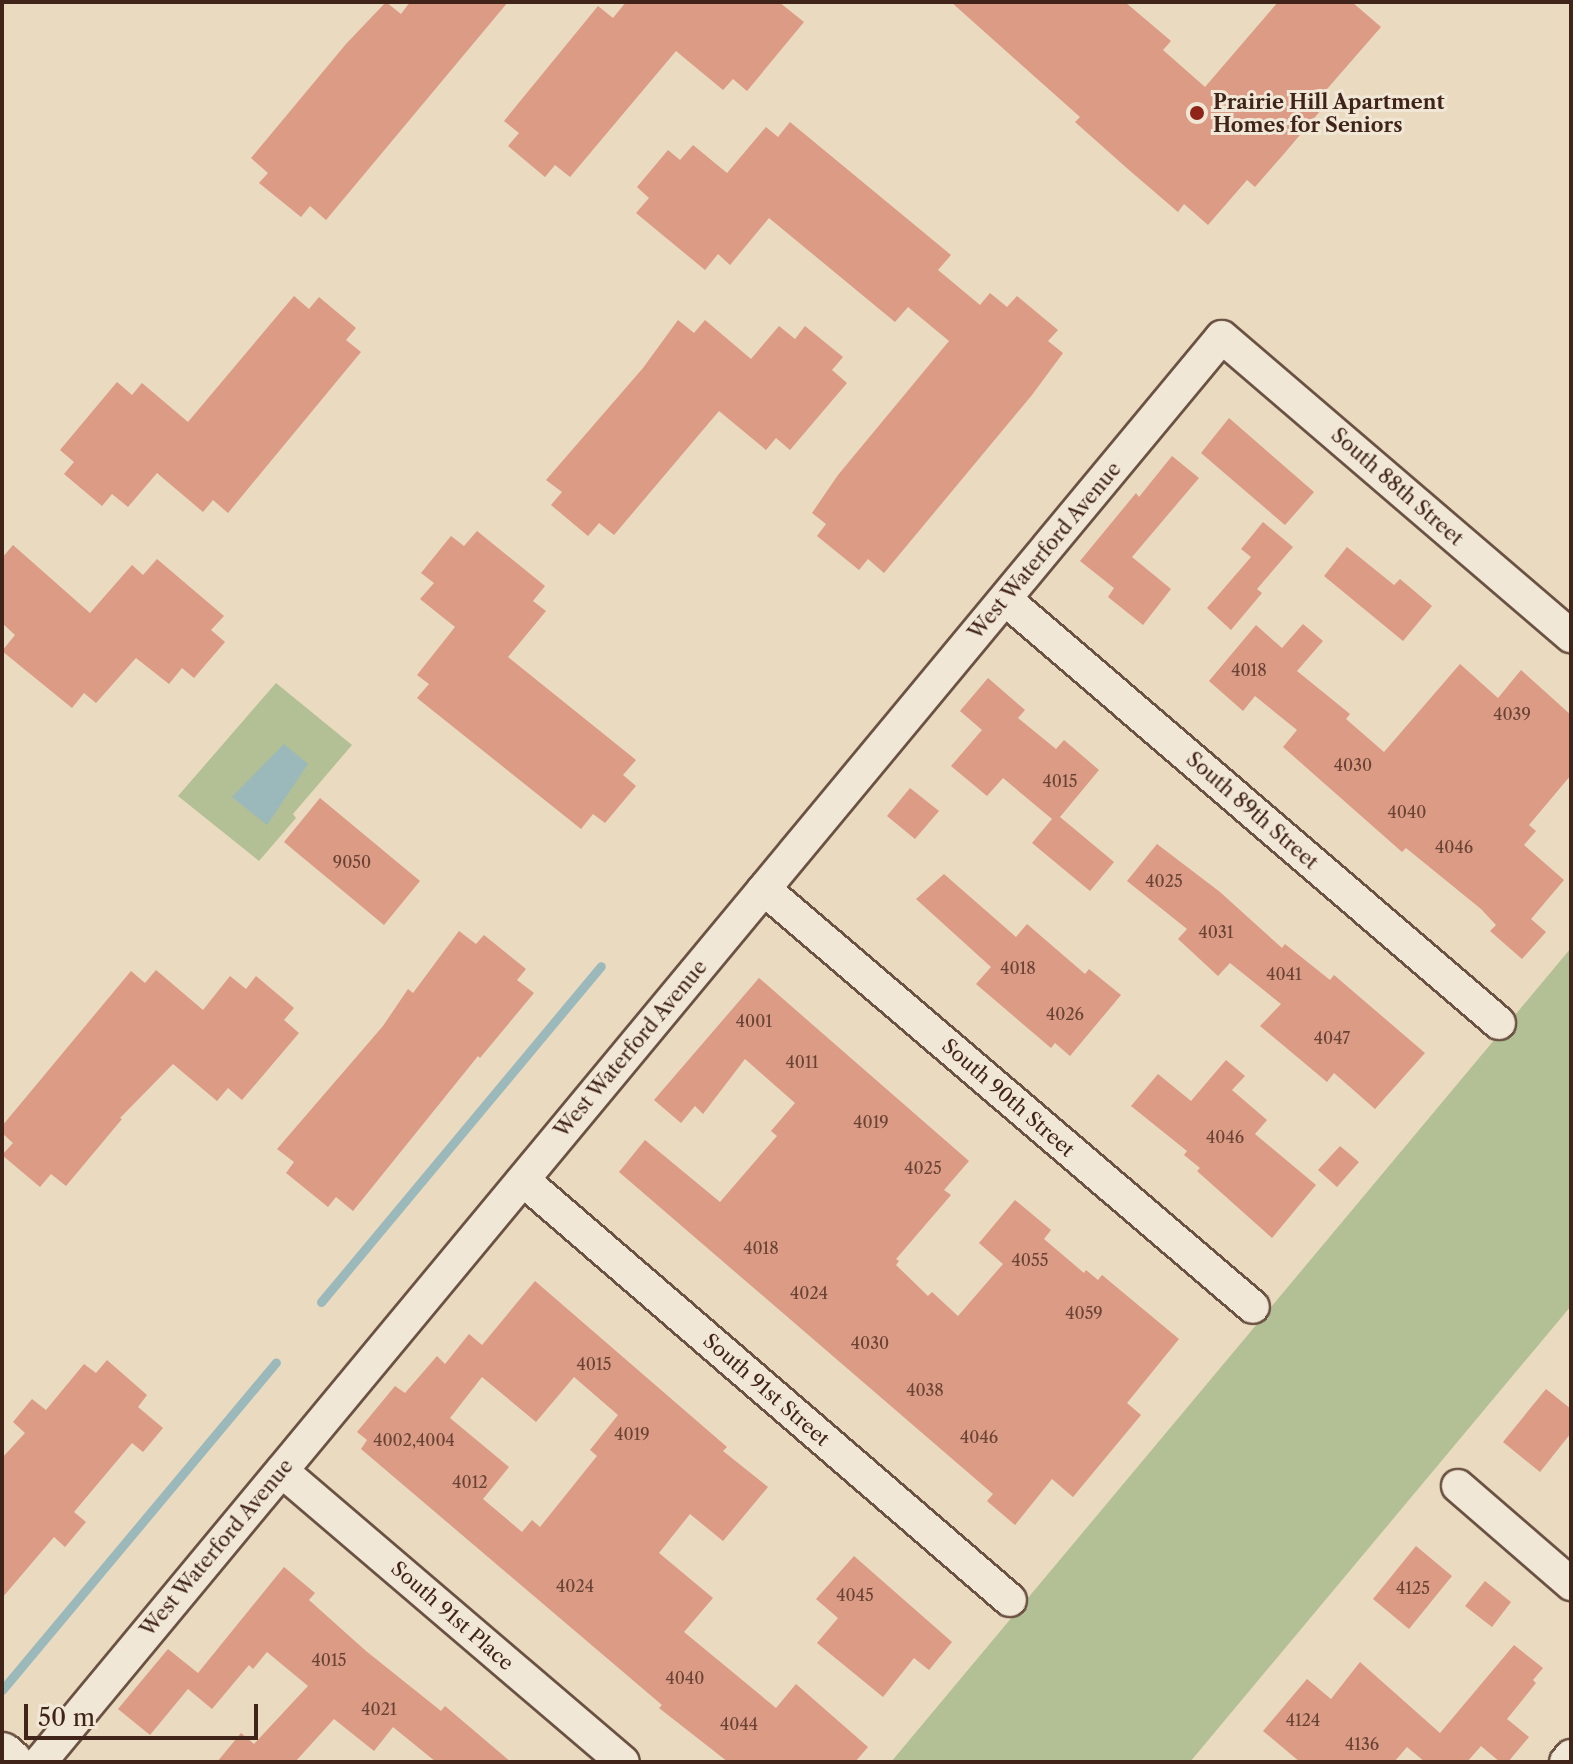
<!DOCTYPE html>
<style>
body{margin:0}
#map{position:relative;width:1573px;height:1764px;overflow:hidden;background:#eadac0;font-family:"Libre Caslon Text",serif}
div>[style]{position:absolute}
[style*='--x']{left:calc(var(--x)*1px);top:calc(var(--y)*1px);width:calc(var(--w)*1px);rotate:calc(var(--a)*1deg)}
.green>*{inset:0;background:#b3c095}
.water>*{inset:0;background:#9bb8bb}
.stream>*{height:9px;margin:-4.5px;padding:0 4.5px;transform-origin:4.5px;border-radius:4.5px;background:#9bb8bb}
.building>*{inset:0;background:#db9b84}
.roads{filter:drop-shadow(2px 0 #6b5243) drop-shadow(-2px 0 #6b5243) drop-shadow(0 2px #6b5243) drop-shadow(0 -2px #6b5243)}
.minor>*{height:32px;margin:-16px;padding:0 16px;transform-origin:16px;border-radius:16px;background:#f1e7d6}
.secondary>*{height:44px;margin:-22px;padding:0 22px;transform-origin:22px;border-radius:22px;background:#f1e7d6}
.dots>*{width:22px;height:22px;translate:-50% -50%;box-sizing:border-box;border:4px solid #f1e7d6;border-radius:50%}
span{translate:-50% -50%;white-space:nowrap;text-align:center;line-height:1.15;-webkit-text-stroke:6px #f1e7d6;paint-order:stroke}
.number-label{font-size:16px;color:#684234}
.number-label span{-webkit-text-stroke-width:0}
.poi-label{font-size:20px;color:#412419;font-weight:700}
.left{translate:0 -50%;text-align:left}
.street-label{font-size:20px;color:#412419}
.frame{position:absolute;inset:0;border:4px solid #412419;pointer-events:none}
.scale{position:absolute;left:24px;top:1704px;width:234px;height:36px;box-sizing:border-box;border:4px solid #412419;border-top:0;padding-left:10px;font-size:24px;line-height:28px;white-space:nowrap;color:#412419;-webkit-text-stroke:6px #f1e7d6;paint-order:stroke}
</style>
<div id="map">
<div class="green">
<div style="clip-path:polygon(276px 683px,352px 745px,293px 814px,296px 818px,259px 861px,178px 796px)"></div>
<div style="clip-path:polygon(1571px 948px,1571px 1306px,1190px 1762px,891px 1762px)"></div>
</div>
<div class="water">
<div style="clip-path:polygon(284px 744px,308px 764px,267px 825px,232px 797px)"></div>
</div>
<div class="stream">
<div style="--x:321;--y:1302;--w:437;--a:-50.2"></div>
<div style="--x:2;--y:1690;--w:427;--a:-50.1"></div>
</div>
<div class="building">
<div style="clip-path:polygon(386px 2px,401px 14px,410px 2px,508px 2px,326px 220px,310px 206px,301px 217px,259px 183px,268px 173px,251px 158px,346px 44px)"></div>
<div style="clip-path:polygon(626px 2px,779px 2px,804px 22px,747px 91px,733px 79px,723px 90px,676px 51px,570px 177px,555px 165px,545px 177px,508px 146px,519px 133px,504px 121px,598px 6px,613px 18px)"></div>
<div style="clip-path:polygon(951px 2px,1125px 2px,1171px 41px,1163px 50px,1205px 87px,1278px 2px,1352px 2px,1381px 27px,1314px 104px,1321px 110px,1283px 155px,1255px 187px,1247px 180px,1208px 225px,1184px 204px,1178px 212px,1129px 170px,1075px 122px,1080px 117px)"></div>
<div style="clip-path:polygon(790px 122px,951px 255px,938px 270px,980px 305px,990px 293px,1007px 307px,1017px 296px,1058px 330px,1048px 341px,1063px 353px,1032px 395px,884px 573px,868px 559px,859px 570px,817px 536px,826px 524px,812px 513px,838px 475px,949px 341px,908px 307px,895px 322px,769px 218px,730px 265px,718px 254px,705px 270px,636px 213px,649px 198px,637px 187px,668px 150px,680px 160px,693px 145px,727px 173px,766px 127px,778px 137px)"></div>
<div style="clip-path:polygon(294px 296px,309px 309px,319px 297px,356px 328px,346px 340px,361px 352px,228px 513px,213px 500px,203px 512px,157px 473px,128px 507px,112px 494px,102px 506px,64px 474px,74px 462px,60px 450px,117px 382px,132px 395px,142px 383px,188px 422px)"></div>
<div style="clip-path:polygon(678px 320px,694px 333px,705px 320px,751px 359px,779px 326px,795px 339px,805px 326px,843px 357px,832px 370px,847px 383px,790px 450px,776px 438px,766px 450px,719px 411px,614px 535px,599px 523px,588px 536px,551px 505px,562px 492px,546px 480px,643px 368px)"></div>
<div style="clip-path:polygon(1229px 418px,1314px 492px,1285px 525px,1201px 453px)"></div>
<div style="clip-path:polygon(1172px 456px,1199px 478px,1132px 557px,1171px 589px,1143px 625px,1108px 597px,1114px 588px,1080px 561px,1136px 493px,1139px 497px)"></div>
<div style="clip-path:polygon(1263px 522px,1293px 547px,1257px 589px,1262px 593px,1231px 630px,1207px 608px,1251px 557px,1241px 549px)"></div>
<div style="clip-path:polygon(477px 531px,545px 586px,533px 601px,546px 611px,508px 657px,636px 760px,623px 775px,636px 786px,605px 823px,593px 814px,581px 829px,417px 698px,429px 684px,417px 675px,455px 627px,420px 599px,434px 583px,421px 573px,451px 536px,464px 546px)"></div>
<div style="clip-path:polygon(13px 545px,90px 613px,132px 565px,143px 575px,157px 559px,224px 616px,211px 630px,225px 642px,194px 678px,182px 668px,169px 684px,136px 658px,96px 703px,84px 693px,72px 708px,2px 651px,15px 635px,2px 623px,2px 558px)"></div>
<div style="clip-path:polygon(1347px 547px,1394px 585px,1400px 579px,1432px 606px,1403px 641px,1324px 576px)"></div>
<div style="clip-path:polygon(1303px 624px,1323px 641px,1297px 671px,1350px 714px,1346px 719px,1384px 752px,1460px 664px,1498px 698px,1521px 670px,1571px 715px,1571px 775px,1529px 825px,1536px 831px,1524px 845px,1564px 880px,1531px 919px,1546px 932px,1522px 959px,1490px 931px,1496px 925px,1481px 909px,1406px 848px,1402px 852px,1283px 747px,1297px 730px,1255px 696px,1243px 711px,1209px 681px,1256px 625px,1282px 648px)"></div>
<div style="clip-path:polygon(988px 678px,1025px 710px,1018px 718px,1056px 749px,1064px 740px,1099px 770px,1060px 817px,1114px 862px,1090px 891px,1032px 843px,1052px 819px,1003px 778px,987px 796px,951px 766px,982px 730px,960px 711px)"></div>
<div style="clip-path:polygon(910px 788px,939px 811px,915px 839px,887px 816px)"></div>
<div style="clip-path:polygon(320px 798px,420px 881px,384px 925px,284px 842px)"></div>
<div style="clip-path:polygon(1157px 844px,1220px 892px,1282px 948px,1285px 944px,1330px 980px,1334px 975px,1425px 1053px,1375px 1109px,1334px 1073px,1327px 1082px,1260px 1026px,1281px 1004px,1230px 963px,1218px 976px,1178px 939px,1187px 929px,1127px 881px)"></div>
<div style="clip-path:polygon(944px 874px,1016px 937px,1027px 924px,1085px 974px,1089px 969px,1121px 995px,1070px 1056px,1055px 1043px,1051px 1048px,976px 984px,991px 967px,916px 899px)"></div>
<div style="clip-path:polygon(459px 931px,476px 944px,484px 935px,526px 969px,517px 980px,534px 993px,480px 1058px,478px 1056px,353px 1211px,336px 1197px,328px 1207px,286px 1173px,294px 1162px,277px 1149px,383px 1026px,408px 989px,413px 993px)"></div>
<div style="clip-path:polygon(156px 970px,203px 1010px,230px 976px,246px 989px,256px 976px,294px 1008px,284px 1020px,299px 1033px,242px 1100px,228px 1088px,217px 1101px,173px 1064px,120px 1118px,122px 1119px,66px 1186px,51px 1174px,40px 1187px,2px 1155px,13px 1143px,2px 1133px,2px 1126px,131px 971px,145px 983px)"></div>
<div style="clip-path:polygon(759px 978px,969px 1161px,944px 1190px,951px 1195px,896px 1259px,899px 1261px,896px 1265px,928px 1296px,932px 1292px,958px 1316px,1003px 1264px,979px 1243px,1015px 1200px,1051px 1230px,1044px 1239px,1084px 1273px,1086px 1270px,1098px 1280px,1102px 1275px,1179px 1339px,1127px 1403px,1141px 1415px,1073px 1497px,1052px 1479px,1015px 1525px,987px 1501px,993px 1494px,619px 1172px,645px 1140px,720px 1202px,777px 1136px,771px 1131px,795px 1103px,745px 1059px,703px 1114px,695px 1106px,681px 1123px,654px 1100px)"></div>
<div style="clip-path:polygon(1226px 1060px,1245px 1076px,1232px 1090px,1267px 1120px,1255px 1134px,1316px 1185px,1272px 1238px,1197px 1171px,1200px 1168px,1184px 1155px,1187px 1151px,1131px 1106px,1158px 1074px,1191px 1101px)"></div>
<div style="clip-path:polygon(1340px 1146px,1359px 1162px,1337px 1187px,1318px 1170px)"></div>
<div style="clip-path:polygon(evenodd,535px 1281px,727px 1447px,723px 1451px,768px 1487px,723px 1541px,690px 1514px,659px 1553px,713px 1598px,684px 1632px,776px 1708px,796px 1684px,868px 1747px,855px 1762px,728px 1762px,659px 1708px,662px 1705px,361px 1449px,367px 1440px,357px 1432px,395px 1386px,405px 1393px,437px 1356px,445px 1364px,469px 1334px,482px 1345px,535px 1281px,482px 1377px,536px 1422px,574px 1377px,618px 1415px,590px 1450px,597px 1456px,540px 1527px,532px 1520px,522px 1532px,483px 1499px,509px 1467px,450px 1418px,482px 1377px)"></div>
<div style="clip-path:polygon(107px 1360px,147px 1395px,138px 1407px,163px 1428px,143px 1452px,132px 1443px,74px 1512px,86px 1522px,65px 1547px,54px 1537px,2px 1598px,2px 1458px,25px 1433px,13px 1422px,32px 1399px,46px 1410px,84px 1364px,96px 1373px)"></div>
<div style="clip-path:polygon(1546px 1389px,1571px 1409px,1571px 1433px,1540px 1472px,1503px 1442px)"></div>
<div style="clip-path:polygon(1416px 1546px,1452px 1576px,1409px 1629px,1373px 1599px)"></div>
<div style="clip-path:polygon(854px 1556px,952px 1642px,929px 1670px,914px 1658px,883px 1697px,817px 1643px,838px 1618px,816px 1599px)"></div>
<div style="clip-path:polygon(284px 1567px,315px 1593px,309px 1600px,366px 1651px,441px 1711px,445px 1706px,511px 1762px,436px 1762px,393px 1727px,374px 1751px,334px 1719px,295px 1762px,217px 1762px,241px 1733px,254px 1744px,308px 1686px,267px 1652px,253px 1669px,249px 1665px,212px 1709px,188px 1689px,150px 1735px,118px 1709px,168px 1649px,198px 1673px)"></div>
<div style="clip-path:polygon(1485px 1581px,1511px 1602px,1492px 1627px,1465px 1606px)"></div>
<div style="clip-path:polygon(1514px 1645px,1543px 1668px,1533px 1680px,1536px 1683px,1507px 1719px,1529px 1737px,1508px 1762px,1500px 1762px,1481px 1746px,1467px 1762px,1425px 1762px,1407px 1747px,1394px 1762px,1300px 1762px,1263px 1731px,1307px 1679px,1331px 1699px,1360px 1662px,1440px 1733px)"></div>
</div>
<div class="roads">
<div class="minor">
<div style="--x:1005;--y:599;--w:651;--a:40.64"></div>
<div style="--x:764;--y:889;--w:643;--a:40.52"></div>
<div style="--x:523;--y:1180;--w:643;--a:40.78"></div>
<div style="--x:282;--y:1471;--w:448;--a:40.5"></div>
<div style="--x:1458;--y:1486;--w:150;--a:40.9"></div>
<div style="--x:40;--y:1762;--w:1851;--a:-50.33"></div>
<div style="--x:1222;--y:337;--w:460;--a:40.6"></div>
<div style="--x:1566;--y:1762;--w:8;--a:-50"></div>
</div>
<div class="secondary">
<div style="--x:2;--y:1755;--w:11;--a:41"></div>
</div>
</div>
<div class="dots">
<div style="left:1197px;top:113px;background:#8f2418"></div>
</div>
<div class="number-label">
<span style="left:1249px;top:670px">4018</span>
<span style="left:1512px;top:714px">4039</span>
<span style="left:1353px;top:765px">4030</span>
<span style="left:1060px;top:781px">4015</span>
<span style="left:1407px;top:812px">4040</span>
<span style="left:1454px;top:847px">4046</span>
<span style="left:352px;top:862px">9050</span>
<span style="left:1164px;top:881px">4025</span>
<span style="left:1216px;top:932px">4031</span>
<span style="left:1018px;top:968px">4018</span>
<span style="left:1284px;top:974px">4041</span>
<span style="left:1065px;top:1014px">4026</span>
<span style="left:754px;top:1021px">4001</span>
<span style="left:1332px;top:1038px">4047</span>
<span style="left:802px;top:1062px">4011</span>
<span style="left:871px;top:1122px">4019</span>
<span style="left:1225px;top:1137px">4046</span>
<span style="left:923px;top:1168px">4025</span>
<span style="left:761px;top:1248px">4018</span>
<span style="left:1030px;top:1260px">4055</span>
<span style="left:809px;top:1293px">4024</span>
<span style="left:1084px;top:1313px">4059</span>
<span style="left:870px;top:1343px">4030</span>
<span style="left:594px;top:1364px">4015</span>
<span style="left:925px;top:1390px">4038</span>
<span style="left:632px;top:1434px">4019</span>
<span style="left:979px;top:1437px">4046</span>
<span style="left:414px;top:1440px">4002,4004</span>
<span style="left:470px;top:1482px">4012</span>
<span style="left:575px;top:1586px">4024</span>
<span style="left:1413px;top:1588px">4125</span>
<span style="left:855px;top:1595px">4045</span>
<span style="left:329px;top:1660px">4015</span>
<span style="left:685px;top:1678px">4040</span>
<span style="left:379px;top:1709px">4021</span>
<span style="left:1303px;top:1720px">4124</span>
<span style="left:739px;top:1724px">4044</span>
<span style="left:1362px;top:1744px">4136</span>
</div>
<div class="poi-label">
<span class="left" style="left:1213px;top:114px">Prairie Hill Apartment<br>Homes for Seniors</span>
</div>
<div class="street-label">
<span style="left:1397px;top:487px;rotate:41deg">South 88th Street</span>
<span style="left:1045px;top:551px;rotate:-50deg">West Waterford Avenue</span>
<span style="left:1252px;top:811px;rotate:41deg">South 89th Street</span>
<span style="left:631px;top:1049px;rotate:-50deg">West Waterford Avenue</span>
<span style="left:1008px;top:1098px;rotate:41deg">South 90th Street</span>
<span style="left:766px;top:1390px;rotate:41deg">South 91st Street</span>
<span style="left:217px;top:1548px;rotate:-50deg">West Waterford Avenue</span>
<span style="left:452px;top:1616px;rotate:41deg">South 91st Place</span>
</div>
<div class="frame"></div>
<div class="scale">50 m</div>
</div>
